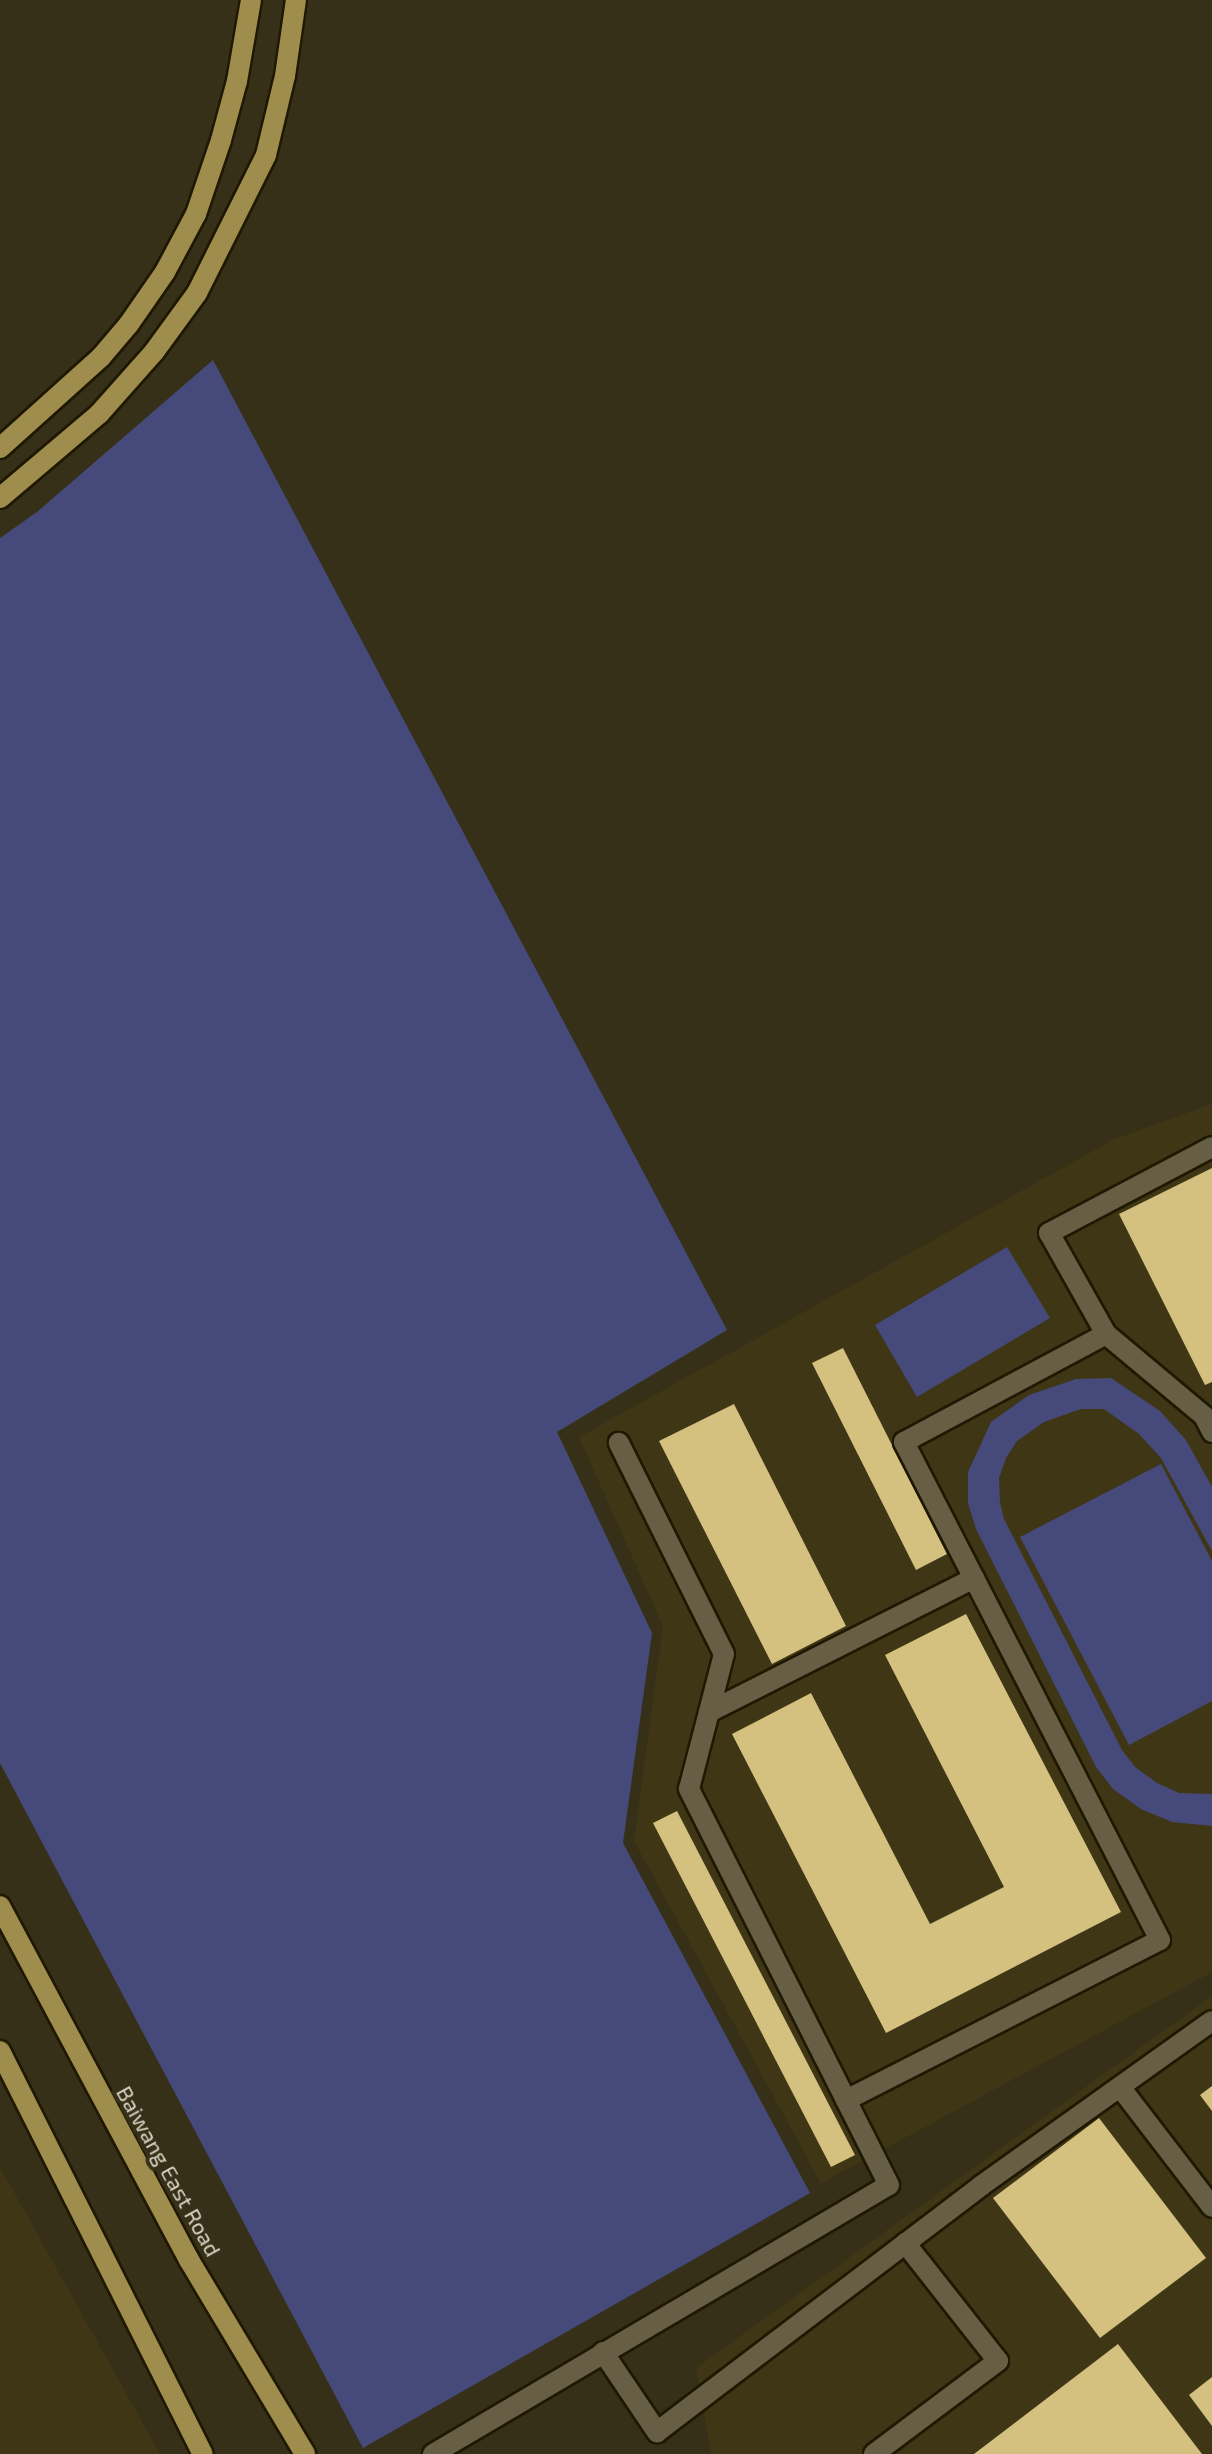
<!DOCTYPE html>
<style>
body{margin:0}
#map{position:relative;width:1212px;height:2454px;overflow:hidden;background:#373018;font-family:"Exo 2",sans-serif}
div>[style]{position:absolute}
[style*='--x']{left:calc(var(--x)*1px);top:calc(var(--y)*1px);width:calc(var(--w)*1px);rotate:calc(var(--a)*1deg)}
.built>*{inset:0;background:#3f3616}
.green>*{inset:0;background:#454a7b}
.building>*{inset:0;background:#d4c180}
.roads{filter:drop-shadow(2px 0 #1f1802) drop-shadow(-2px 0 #1f1802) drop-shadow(0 2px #1f1802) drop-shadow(0 -2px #1f1802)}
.service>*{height:20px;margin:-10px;padding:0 10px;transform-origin:10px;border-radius:10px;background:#665f45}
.primary>*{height:20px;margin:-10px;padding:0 10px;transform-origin:10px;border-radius:10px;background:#9f8d4d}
span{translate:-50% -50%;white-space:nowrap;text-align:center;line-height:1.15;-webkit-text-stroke:8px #373018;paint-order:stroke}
.street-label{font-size:22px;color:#d8d4c6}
</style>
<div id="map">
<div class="built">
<div style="clip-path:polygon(1212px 1104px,1212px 1972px,821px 2183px,634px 1841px,663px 1626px,579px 1437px,1115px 1139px)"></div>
<div style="clip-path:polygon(1212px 1996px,1212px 2454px,711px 2454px,696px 2368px)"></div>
<div style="clip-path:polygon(0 2167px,160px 2454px,0 2454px)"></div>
</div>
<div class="green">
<div style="clip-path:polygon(213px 360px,727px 1330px,557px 1432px,652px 1633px,623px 1843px,810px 2193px,363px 2448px,0 1763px,0 538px,37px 512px)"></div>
<div style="clip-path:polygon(1007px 1247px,1050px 1318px,917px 1397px,875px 1325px)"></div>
<div style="clip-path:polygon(1111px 1378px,1160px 1411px,1186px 1440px,1212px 1487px,1212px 1551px,1161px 1458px,1139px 1434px,1104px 1409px,1081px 1409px,1044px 1422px,1017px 1441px,1006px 1458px,999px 1478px,1000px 1502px,1004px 1519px,1122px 1750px,1135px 1767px,1157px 1783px,1179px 1793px,1212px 1794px,1212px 1826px,1172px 1822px,1141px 1809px,1113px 1789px,1096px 1767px,976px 1529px,968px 1503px,968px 1472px,991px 1422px,1029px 1395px,1076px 1379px)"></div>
<div style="clip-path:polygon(1161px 1464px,1212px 1561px,1212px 1701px,1129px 1745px,1020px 1537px)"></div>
</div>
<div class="building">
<div style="clip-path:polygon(1212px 1168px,1212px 1382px,1205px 1385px,1119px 1214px)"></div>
<div style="clip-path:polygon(843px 1348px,947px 1554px,916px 1570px,812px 1363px)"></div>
<div style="clip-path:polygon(734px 1404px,846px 1626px,772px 1664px,659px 1441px)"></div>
<div style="clip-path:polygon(966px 1614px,1121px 1912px,886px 2033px,732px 1734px,811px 1693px,930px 1924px,1004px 1887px,885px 1655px)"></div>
<div style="clip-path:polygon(677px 1811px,855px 2155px,831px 2167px,653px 1823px)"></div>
<div style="clip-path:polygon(1212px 2086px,1212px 2111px,1200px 2095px)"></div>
<div style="clip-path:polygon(1099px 2118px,1206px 2258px,1100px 2338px,993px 2198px)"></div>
<div style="clip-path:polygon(1118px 2344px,1202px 2454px,974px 2454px)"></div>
<div style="clip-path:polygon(1212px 2377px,1212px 2426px,1189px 2395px)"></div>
</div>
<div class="roads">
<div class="service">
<div style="--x:1106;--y:1334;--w:128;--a:39.9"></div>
<div style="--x:1204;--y:1416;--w:18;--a:63"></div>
<div style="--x:709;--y:1712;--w:297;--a:-26.8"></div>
<div style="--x:1120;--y:2087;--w:151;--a:52.5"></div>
<div style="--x:846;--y:2100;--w:352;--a:-27"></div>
<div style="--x:1160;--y:1940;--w:560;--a:-117.21"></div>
<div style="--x:904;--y:1442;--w:229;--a:-28.1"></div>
<div style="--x:1106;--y:1334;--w:116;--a:-119.4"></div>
<div style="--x:1049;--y:1233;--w:184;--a:-27.8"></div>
<div style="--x:603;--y:2352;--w:97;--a:56"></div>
<div style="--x:657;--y:2432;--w:408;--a:-37.2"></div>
<div style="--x:982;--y:2185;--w:282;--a:-35.5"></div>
<div style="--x:433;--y:2454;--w:529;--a:-30.54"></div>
<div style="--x:889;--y:2185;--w:444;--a:-116.8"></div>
<div style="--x:689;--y:1789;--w:139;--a:-75.5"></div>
<div style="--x:724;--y:1654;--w:236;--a:-116.5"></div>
<div style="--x:874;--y:2454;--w:155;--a:-36.9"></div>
<div style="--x:998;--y:2361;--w:150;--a:-128.2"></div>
</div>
<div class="primary">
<div style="--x:0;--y:448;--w:136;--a:-42"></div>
<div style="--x:101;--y:357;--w:43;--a:-49.7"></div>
<div style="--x:129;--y:324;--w:63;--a:-55.3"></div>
<div style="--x:165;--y:272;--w:66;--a:-61.9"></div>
<div style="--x:196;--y:214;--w:78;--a:-71.3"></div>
<div style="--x:221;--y:140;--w:61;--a:-74.8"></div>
<div style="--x:237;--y:81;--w:82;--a:-80.2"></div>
<div style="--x:0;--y:498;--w:130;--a:-40.3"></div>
<div style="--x:99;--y:414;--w:83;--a:-48.4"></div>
<div style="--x:154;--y:352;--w:73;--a:-53.9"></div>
<div style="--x:197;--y:293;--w:154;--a:-63.4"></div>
<div style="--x:266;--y:155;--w:81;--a:-76.5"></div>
<div style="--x:285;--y:76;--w:77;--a:-81.8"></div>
<div style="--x:0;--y:1906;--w:401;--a:61.9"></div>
<div style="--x:189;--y:2260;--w:226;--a:59.1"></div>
<div style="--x:0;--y:2051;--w:451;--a:63.3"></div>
</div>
</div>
<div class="street-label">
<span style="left:169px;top:2171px;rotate:61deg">Baiwang East Road</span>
</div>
</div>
